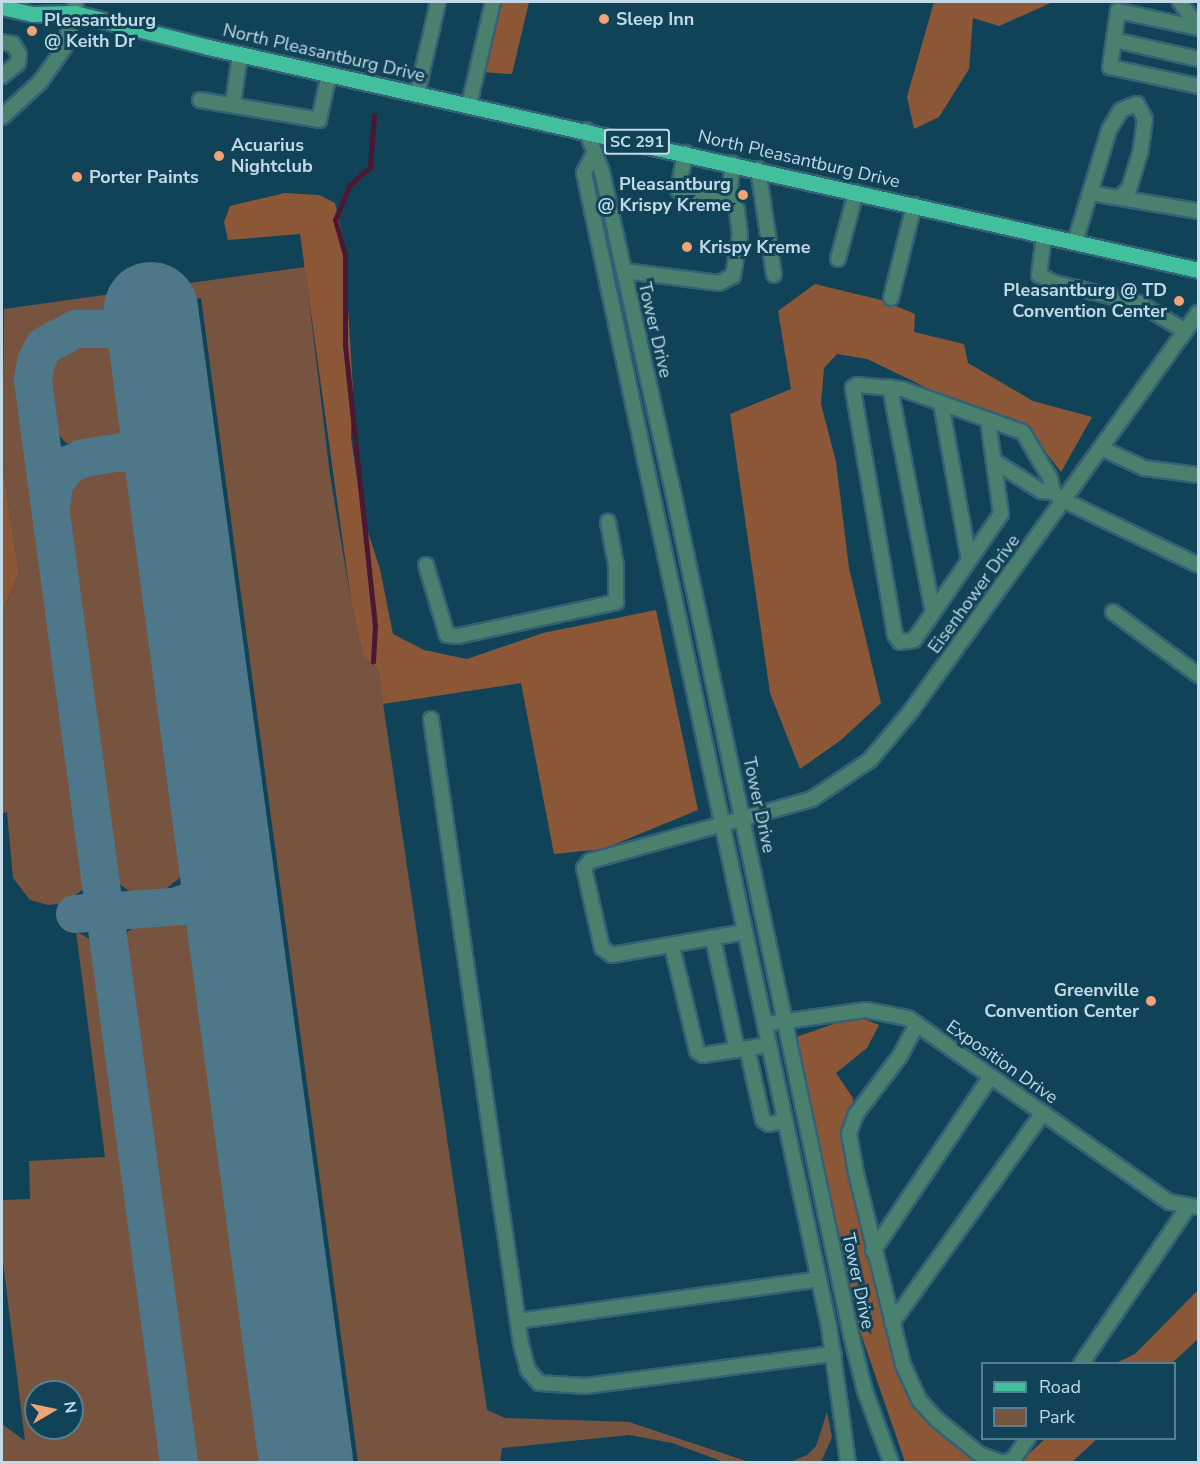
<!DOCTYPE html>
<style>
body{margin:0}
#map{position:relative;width:1200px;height:1464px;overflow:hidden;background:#114358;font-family:"Nunito Sans",sans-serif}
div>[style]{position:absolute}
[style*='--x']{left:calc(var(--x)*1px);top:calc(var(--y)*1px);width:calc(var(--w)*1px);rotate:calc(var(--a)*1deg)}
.green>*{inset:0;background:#775440}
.forest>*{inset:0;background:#8c5737}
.stream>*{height:4.5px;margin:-2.25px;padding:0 2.25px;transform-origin:2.25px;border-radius:2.25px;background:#4b1833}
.taxiway>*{height:38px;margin:-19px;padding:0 19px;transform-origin:19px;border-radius:19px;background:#4e788a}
.runway>*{height:94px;margin:-47px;padding:0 47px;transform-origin:47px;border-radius:47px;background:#4e788a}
.roads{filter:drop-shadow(2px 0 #346175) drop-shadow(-2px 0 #346175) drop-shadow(0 2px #346175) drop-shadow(0 -2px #346175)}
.minor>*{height:14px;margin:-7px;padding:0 7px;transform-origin:7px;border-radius:7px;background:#49806e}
.major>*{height:15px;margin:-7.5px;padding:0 7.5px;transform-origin:7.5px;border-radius:7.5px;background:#42bf9c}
.dots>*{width:16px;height:16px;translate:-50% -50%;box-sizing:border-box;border:3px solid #114358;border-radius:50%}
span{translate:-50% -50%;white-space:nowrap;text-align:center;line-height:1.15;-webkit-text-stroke:6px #114358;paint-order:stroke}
.shield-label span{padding:2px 4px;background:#114358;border:2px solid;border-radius:4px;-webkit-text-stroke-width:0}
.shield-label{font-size:16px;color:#c2dae7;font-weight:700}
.poi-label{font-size:18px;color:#c2dae7;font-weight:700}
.left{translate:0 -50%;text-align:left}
.right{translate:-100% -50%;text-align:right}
.street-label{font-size:18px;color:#c2dae7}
.frame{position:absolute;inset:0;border:3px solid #c2dae7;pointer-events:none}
.legend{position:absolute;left:981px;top:1362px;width:195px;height:78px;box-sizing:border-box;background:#114358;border:2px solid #587f91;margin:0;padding:8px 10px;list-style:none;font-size:18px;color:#c2dae7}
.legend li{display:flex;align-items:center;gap:12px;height:30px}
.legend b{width:30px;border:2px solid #587f91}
.north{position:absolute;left:24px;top:1380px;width:60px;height:60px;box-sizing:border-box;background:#114358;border:2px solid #587f91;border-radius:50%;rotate:81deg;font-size:16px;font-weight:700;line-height:24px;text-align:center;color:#c2dae7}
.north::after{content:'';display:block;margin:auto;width:21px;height:27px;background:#efa377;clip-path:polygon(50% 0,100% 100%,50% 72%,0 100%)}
</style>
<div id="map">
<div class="green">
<div style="clip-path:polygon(305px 267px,330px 475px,351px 601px,363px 657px,378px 669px,487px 1410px,505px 1418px,629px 1422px,749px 1462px,724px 1462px,672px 1443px,629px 1435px,502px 1448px,500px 1462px,358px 1462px,201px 298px,57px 321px,39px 332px,27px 346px,21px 366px,88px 877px,82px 890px,65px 903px,48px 905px,30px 900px,13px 878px,7px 812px,2px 813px,2px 612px,19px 574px,2px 463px,4px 309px)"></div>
<div style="clip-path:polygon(89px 340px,109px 340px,122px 437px,90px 446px,66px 443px,57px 433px,50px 408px,48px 369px,55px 355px,72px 343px)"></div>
<div style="clip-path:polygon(110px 465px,126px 466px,182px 876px,162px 892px,147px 895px,132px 893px,118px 883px,112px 863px,63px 503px,64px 491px,78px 474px)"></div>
<div style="clip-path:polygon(167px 919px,189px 923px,261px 1462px,193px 1462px,123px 955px,127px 932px,146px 920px)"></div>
<div style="clip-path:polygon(evenodd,76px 931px,91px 940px,164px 1462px,2px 1462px,2px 1424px,25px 1441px,2px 1254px,2px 1200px,30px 1199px,29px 1161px,105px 1157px,76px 931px,36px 1392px,72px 1392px,72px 1428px,36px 1428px,36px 1392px)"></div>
<div style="clip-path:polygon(827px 1412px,832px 1437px,821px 1462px,790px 1462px,807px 1455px,816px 1446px)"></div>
</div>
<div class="forest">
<div style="clip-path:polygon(497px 2px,529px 2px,512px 74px,480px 72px)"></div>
<div style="clip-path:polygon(934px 2px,1053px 2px,999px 26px,973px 18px,969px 69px,939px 117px,914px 129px,907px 97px)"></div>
<div style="clip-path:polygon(285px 193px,319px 195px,335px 203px,344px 242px,353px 389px,351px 438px,363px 517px,380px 569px,393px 634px,424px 650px,467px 659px,543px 633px,656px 610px,698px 810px,603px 849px,554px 854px,521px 683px,383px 704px,378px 669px,363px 657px,351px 601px,300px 234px,228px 240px,224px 222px,230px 206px)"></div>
<div style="clip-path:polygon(815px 284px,881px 300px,915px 314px,914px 332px,964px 344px,968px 363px,1033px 401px,1092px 417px,1061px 472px,1028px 429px,969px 408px,867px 359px,837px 354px,824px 368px,821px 404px,836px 462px,849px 568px,881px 703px,841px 740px,800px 769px,770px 693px,730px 414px,791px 389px,778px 311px)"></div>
<div style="clip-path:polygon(2px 463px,19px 574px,2px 612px)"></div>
<div style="clip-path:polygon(857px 1016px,879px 1025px,867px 1048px,836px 1073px,853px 1098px,851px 1138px,885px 1285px,929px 1417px,951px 1440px,987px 1462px,905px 1462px,860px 1331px,796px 1037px)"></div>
<div style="clip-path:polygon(1198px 1290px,1198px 1339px,1172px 1363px,1116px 1363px,1135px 1354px)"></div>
<div style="clip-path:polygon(1046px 1438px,1097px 1438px,1097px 1439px,1072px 1462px,1020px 1462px)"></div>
</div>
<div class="stream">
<div style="--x:373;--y:662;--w:36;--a:-87"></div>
<div style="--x:375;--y:626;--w:283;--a:-96.1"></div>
<div style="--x:345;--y:345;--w:90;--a:-90"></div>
<div style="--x:345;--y:255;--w:36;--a:-106"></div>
<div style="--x:335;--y:220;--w:38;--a:-67"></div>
<div style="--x:350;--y:185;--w:27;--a:-42"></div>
<div style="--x:370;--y:167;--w:52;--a:-85.6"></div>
</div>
<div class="taxiway">
<div style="--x:158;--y:362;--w:23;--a:-119"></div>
<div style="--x:147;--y:342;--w:23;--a:-146"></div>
<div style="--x:128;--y:329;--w:52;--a:180"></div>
<div style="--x:76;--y:329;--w:36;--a:152"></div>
<div style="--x:44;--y:346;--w:18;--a:117"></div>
<div style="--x:36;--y:362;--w:19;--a:99"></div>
<div style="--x:33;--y:381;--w:1091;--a:82.31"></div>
<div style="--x:51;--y:508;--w:24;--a:-83"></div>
<div style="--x:54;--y:484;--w:24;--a:-54"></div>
<div style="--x:68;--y:465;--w:17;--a:-24"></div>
<div style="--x:84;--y:458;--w:37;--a:-9"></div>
<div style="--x:121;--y:452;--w:26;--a:11"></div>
<div style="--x:147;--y:457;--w:19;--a:32"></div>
<div style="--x:163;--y:467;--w:30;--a:64"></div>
<div style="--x:180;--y:905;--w:21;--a:-19"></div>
<div style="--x:200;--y:898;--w:21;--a:-45"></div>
<div style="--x:215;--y:883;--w:29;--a:-72"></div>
<div style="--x:75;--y:914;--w:124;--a:-4.2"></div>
<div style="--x:199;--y:905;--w:27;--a:27"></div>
<div style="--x:223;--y:917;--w:30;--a:64"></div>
<div style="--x:292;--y:1354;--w:110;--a:80"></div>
</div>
<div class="runway">
<div style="--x:151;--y:309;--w:1163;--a:82.34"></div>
</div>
<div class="roads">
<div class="minor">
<div style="--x:1180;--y:2;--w:31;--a:54"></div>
<div style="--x:1198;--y:28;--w:82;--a:-168"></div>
<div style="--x:1118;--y:11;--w:57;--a:98.1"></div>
<div style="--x:1110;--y:67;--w:90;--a:12.2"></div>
<div style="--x:1114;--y:40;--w:86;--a:12.7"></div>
<div style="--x:2;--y:42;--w:11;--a:10"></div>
<div style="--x:13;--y:44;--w:12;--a:59"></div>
<div style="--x:19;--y:54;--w:9;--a:96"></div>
<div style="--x:18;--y:63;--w:21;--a:141"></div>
<div style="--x:417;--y:94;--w:94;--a:-77.1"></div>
<div style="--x:200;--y:100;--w:121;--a:9.5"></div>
<div style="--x:319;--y:120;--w:47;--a:-77.7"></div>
<div style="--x:233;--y:104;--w:50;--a:-82"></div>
<div style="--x:469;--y:105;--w:106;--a:-76.9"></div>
<div style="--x:2;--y:117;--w:53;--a:-42.7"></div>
<div style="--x:41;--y:81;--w:40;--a:-55.1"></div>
<div style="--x:64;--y:48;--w:48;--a:-75.4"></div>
<div style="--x:586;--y:130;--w:45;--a:69.1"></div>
<div style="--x:602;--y:172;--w:318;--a:77.5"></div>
<div style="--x:671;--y:482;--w:872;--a:78.08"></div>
<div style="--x:851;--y:1335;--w:58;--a:76"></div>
<div style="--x:865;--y:1391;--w:76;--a:69.9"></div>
<div style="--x:593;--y:155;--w:20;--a:117"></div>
<div style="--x:584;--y:173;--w:1180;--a:78.01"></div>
<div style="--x:829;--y:1327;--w:136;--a:82"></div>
<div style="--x:758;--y:169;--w:107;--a:81.4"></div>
<div style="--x:1090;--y:193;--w:109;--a:9.5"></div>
<div style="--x:729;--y:200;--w:37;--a:-85"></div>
<div style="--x:1044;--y:235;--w:40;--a:97.1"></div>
<div style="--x:1039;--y:275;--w:18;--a:27"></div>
<div style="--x:1055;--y:283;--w:86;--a:13.4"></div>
<div style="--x:1139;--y:303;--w:54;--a:31.3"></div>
<div style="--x:1075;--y:242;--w:117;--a:-73.1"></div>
<div style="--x:1109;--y:130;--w:23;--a:-59"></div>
<div style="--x:1121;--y:110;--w:17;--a:-21"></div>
<div style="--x:1137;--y:104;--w:17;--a:62"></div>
<div style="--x:1145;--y:119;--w:34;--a:98"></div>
<div style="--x:1140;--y:153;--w:38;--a:107"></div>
<div style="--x:1129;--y:189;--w:12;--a:138"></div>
<div style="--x:838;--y:259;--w:69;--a:-75"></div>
<div style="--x:624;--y:271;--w:96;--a:7.2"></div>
<div style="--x:719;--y:283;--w:16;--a:-27"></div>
<div style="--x:733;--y:276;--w:42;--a:-80.3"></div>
<div style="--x:740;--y:235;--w:26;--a:-97"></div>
<div style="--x:737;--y:209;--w:12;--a:-132"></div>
<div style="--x:729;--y:200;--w:52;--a:-168.9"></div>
<div style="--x:678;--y:190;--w:38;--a:-79"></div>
<div style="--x:891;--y:298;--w:96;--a:-76.1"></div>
<div style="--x:890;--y:387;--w:229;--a:79.2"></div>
<div style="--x:941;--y:403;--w:159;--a:79.9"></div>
<div style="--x:988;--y:420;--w:95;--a:82.1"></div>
<div style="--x:1001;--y:514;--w:153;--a:124.6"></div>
<div style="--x:914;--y:640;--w:14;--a:172"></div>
<div style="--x:900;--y:642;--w:9;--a:-126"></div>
<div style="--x:895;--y:635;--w:251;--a:-99.7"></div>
<div style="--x:853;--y:388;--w:5;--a:-37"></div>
<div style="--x:857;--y:385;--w:45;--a:5.1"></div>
<div style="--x:902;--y:389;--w:128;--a:19.6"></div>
<div style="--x:1023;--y:432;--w:53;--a:59.6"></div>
<div style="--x:1050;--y:478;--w:14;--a:78"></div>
<div style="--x:1053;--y:492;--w:13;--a:39"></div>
<div style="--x:1063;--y:500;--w:150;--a:25.7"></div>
<div style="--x:1101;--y:448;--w:47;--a:24.9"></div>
<div style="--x:1144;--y:468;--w:54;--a:7.4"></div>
<div style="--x:994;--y:461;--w:56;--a:32.6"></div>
<div style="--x:1041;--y:491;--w:12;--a:5"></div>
<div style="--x:426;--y:565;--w:73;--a:73.3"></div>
<div style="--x:447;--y:635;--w:11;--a:5"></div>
<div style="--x:458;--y:636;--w:162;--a:-12.1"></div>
<div style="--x:616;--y:602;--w:37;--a:-90"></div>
<div style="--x:616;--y:565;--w:44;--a:-100.5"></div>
<div style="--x:1113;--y:612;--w:106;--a:36.5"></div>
<div style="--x:431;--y:719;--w:631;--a:81.81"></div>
<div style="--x:521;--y:1344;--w:27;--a:75"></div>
<div style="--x:528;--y:1370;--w:17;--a:50"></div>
<div style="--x:539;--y:1383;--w:47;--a:3.7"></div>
<div style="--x:586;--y:1386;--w:250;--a:-7.4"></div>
<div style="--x:745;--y:932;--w:135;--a:170.2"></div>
<div style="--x:612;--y:955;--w:12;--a:-145"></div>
<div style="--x:602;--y:948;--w:82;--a:-102.7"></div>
<div style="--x:584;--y:868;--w:9;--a:-49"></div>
<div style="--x:590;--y:861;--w:230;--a:-15.6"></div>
<div style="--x:812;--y:799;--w:70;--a:-33.9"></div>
<div style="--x:870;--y:760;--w:64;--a:-50.1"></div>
<div style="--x:911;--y:711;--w:491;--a:-54.2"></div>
<div style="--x:713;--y:938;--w:115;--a:77.9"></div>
<div style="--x:672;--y:946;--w:108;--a:76.6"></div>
<div style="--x:697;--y:1051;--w:7;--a:34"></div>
<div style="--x:703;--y:1055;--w:67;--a:-8.6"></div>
<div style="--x:765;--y:1024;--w:102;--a:-7.9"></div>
<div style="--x:866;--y:1010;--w:43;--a:10.8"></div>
<div style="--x:908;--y:1018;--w:319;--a:35.2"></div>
<div style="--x:1169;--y:1202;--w:29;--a:10"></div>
<div style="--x:917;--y:1024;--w:36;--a:118"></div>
<div style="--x:900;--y:1056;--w:73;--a:127.2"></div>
<div style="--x:856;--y:1114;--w:20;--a:110"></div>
<div style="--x:849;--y:1133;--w:41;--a:80.1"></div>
<div style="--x:856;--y:1173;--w:198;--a:76.2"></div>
<div style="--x:903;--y:1365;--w:38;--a:65"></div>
<div style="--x:919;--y:1400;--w:25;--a:48"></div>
<div style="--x:936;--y:1419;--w:55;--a:39.1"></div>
<div style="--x:979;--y:1454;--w:22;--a:21"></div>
<div style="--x:747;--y:1048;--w:74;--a:77.5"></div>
<div style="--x:763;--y:1120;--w:7;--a:34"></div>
<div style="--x:769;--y:1124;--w:16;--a:-11"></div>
<div style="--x:873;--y:1251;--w:211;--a:-56"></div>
<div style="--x:518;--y:1321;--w:304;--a:-7.9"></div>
<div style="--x:892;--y:1323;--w:259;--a:-54.3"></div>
<div style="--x:1081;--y:1364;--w:190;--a:-55.7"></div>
<div style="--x:1005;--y:1462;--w:8;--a:-14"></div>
<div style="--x:1013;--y:1460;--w:27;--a:-56"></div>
</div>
<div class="major">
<div style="--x:2;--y:7;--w:32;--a:13"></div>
<div style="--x:33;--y:14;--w:42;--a:-1.4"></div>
<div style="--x:75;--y:13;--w:137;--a:14.3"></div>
<div style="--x:208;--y:47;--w:1015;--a:12.69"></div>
</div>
</div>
<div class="dots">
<div style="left:604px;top:19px;background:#efa377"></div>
<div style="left:32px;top:31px;background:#efa377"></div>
<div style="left:219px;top:156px;background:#efa377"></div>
<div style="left:77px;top:177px;background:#efa377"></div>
<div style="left:743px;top:195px;background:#efa377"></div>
<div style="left:687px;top:247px;background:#efa377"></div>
<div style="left:1179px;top:301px;background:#efa377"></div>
<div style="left:1151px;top:1001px;background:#efa377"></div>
</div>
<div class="shield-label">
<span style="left:637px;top:142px">SC 291</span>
</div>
<div class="poi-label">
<span class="left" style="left:616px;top:19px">Sleep Inn</span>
<span class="left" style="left:44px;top:31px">Pleasantburg<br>@ Keith Dr</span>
<span class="left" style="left:231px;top:156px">Acuarius<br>Nightclub</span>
<span class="left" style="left:89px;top:177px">Porter Paints</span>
<span class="right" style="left:731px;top:195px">Pleasantburg<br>@ Krispy Kreme</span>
<span class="left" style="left:699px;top:247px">Krispy Kreme</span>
<span class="right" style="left:1167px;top:301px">Pleasantburg @ TD<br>Convention Center</span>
<span class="right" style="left:1139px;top:1001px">Greenville<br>Convention Center</span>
</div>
<div class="street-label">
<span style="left:324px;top:53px;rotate:13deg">North Pleasantburg Drive</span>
<span style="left:799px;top:159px;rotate:13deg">North Pleasantburg Drive</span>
<span style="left:655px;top:330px;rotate:77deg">Tower Drive</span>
<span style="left:974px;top:594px;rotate:-54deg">Eisenhower Drive</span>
<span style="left:759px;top:805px;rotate:78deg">Tower Drive</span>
<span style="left:1002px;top:1062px;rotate:35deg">Exposition Drive</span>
<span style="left:858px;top:1281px;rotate:78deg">Tower Drive</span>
</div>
<div class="frame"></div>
<ul class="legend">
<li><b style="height:8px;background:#42bf9c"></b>Road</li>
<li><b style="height:16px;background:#775440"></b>Park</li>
</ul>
<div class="north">N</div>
</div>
